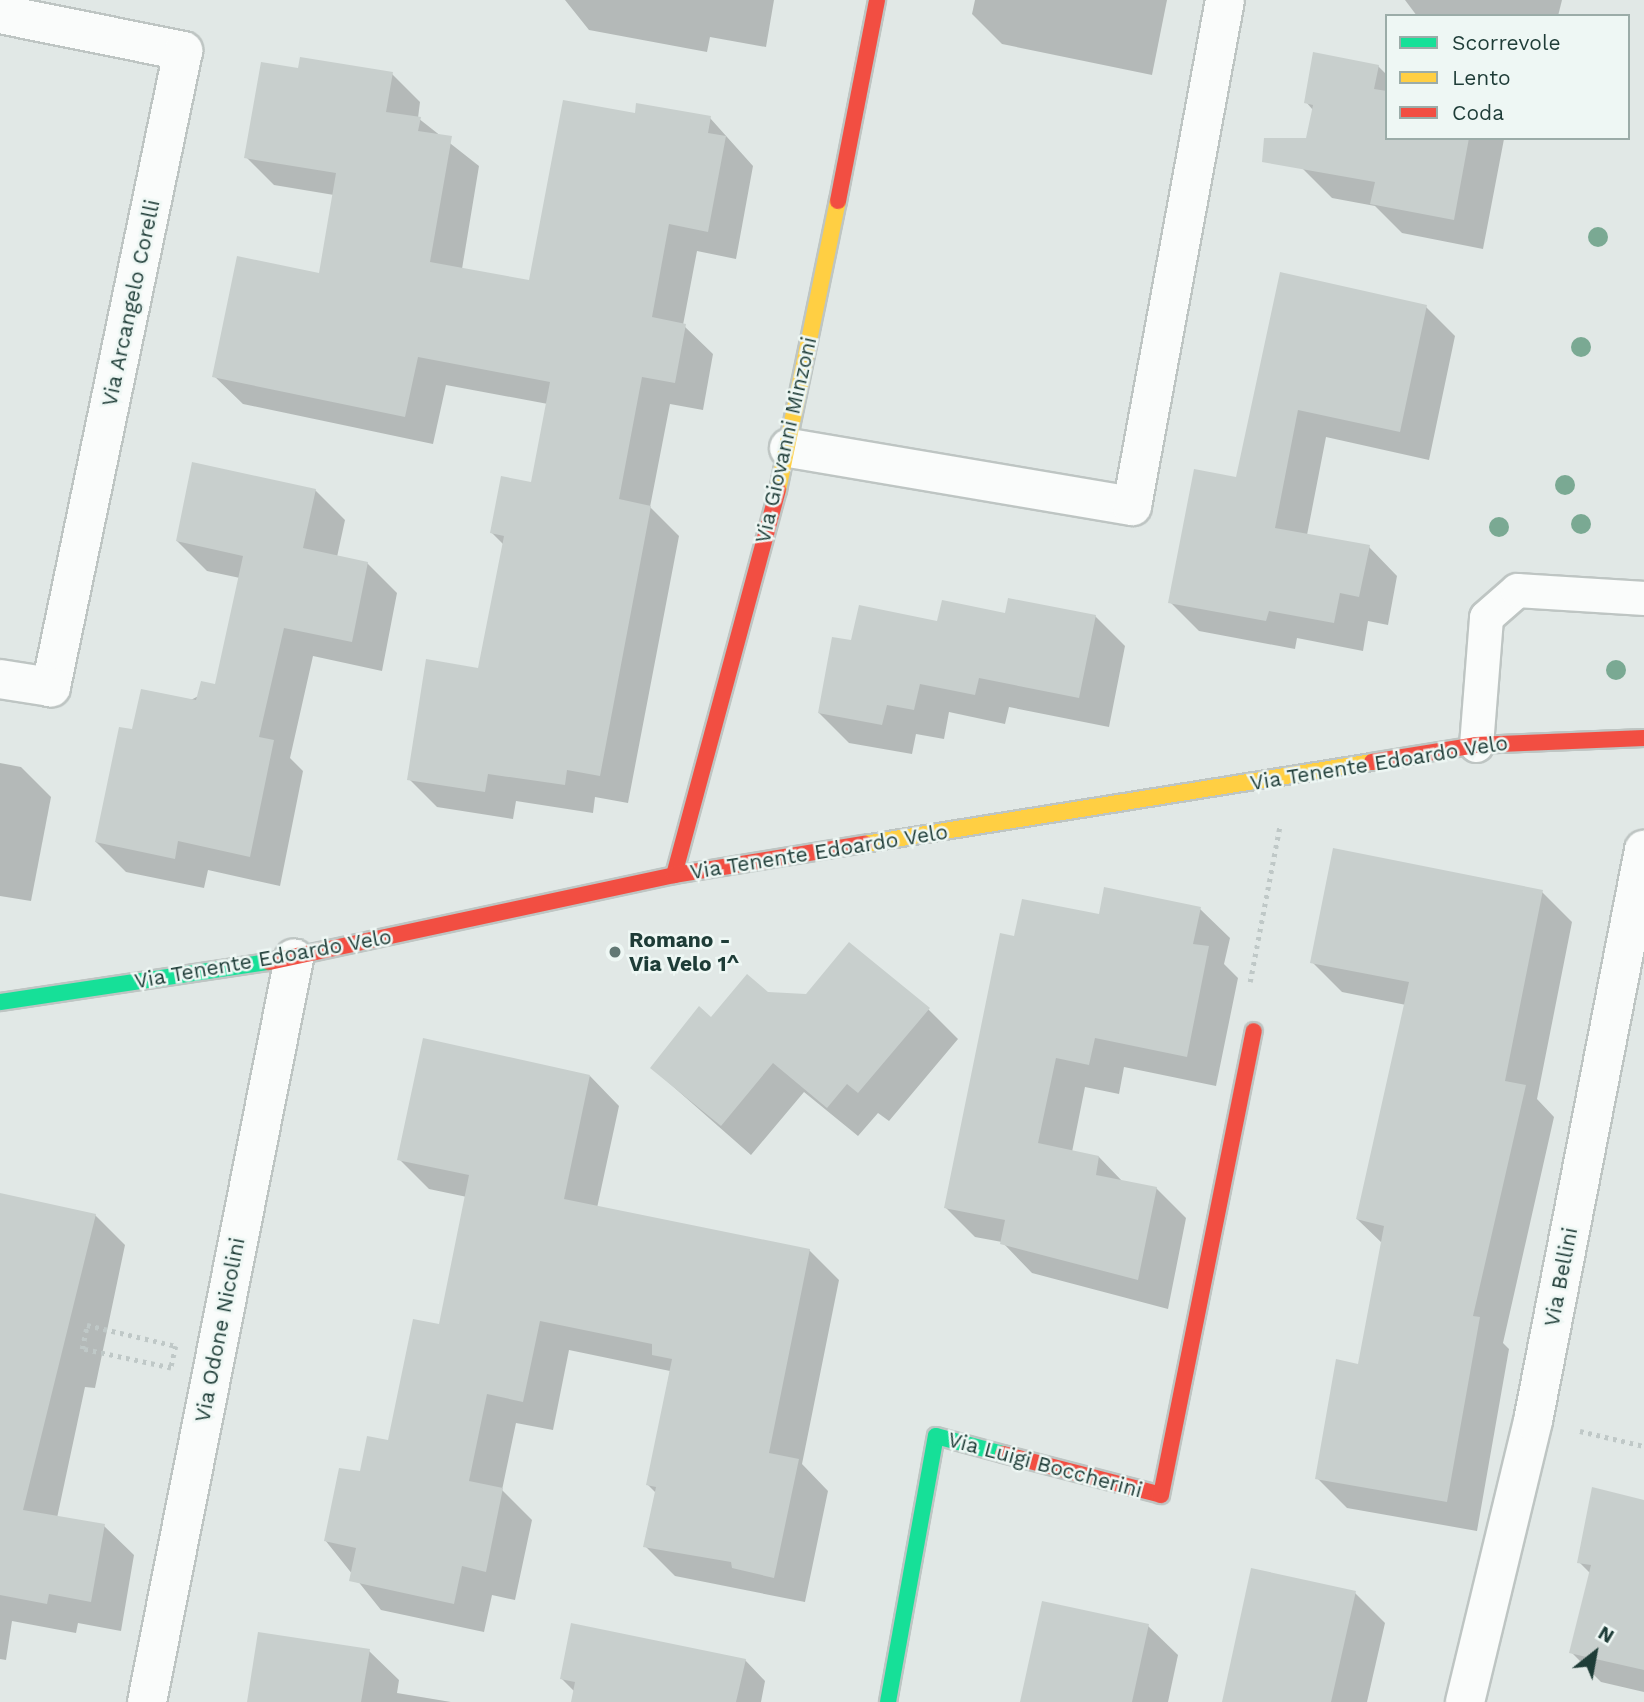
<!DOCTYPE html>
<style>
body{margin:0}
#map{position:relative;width:1644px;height:1702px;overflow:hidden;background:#e1e8e6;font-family:"Work Sans",sans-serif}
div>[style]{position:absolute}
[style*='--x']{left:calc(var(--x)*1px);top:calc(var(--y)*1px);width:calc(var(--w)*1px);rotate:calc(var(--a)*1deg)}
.shadow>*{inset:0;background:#0003}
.building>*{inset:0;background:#c8cfcd}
.path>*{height:4.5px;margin-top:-2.25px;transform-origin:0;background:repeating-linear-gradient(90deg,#bfc8c7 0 3.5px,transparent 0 8.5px)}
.roads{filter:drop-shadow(2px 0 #bec5c3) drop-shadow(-2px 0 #bec5c3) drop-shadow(0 2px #bec5c3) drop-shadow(0 -2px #bec5c3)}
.lane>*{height:33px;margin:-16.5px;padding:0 16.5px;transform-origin:16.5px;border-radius:16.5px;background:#fafcfb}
.street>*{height:38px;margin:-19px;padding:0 19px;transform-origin:19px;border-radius:19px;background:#fafcfb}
.fast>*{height:16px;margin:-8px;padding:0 8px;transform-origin:8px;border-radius:8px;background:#16e098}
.slow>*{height:16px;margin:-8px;padding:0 8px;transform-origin:8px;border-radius:8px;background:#ffcf43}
.jam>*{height:16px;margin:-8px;padding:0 8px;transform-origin:8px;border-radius:8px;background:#f24e42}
.trees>*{width:20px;height:20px;margin:-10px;border-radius:50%;background:#7aa993}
.dots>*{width:19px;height:19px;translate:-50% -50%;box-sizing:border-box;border:4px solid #eef7f4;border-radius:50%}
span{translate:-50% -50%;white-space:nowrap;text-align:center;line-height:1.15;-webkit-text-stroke:5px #eef7f4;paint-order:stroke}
.street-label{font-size:21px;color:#1e3c37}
.poi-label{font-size:21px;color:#1e3c37;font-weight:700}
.left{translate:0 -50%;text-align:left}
.legend{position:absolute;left:1385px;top:14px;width:245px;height:126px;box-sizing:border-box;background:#eef7f4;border:2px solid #9baca8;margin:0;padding:9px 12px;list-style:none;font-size:21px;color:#1e3c37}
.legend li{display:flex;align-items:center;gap:14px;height:35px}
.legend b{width:35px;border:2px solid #9baca8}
.north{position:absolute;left:1560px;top:1618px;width:70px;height:70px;-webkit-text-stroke:5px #eef7f4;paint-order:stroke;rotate:31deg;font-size:19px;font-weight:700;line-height:28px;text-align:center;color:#1e3c37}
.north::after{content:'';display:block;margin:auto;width:24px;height:32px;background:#1e3c37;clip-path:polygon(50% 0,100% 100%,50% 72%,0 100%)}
</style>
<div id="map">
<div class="shadow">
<div style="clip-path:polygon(565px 0,774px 0,766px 47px,710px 37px,707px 52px,589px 30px)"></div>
<div style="clip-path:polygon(975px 0,1167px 0,1152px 75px,1002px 44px,972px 14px)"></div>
<div style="clip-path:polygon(1405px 0,1562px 0,1558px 16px,1417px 16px)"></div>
<div style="clip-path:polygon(1378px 66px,1387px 75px,1387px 138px,1504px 139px,1483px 249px,1402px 233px,1375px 206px,1332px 198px,1302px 168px,1313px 110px,1306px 102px)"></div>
<div style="clip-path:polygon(300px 70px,392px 74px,420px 102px,418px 118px,479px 166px,462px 269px,531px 282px,636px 115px,710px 118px,753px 166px,736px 259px,697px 251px,683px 325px,713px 354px,703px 410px,670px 404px,650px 507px,679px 536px,628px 803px,595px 797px,593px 813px,516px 801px,513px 819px,437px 807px,409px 779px,480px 670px,504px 545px,492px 533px,532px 484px,548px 404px,446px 385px,433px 444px,243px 404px,214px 376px,320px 275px,334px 195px,274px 185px,246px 157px)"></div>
<div style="clip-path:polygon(1281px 274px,1426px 307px,1455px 336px,1429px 460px,1326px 437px,1307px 535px,1369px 547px,1397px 576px,1388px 625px,1368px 621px,1363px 651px,1297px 638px,1295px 649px,1199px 631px,1170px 602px,1237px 479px)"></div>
<div style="clip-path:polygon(315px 490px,345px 520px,337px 557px,367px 563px,397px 593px,382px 671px,313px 656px,290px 758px,303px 771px,280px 886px,208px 870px,204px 888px,126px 872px,96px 842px,133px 731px,217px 686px,240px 578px,207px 571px,177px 541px)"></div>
<div style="clip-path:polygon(1007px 615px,1095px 616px,1125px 646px,1109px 727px,1009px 707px,1005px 724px,949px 712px,944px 739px,916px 734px,912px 754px,849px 743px,819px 713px,853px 642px)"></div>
<div style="clip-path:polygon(0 763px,21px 767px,51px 797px,31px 901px,0 896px)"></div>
<div style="clip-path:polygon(1542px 892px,1572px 922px,1537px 1099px,1554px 1117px,1503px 1343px,1509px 1349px,1477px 1531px,1347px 1508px,1317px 1478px,1360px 1366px,1382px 1243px,1357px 1219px,1406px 1005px,1342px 992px,1312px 962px)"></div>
<div style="clip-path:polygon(1200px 909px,1230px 938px,1224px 964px,1238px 978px,1216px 1086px,1124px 1067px,1119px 1094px,1085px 1087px,1072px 1152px,1099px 1157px,1123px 1182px,1156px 1188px,1186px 1218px,1168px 1309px,1032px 1273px,1002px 1242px,975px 1237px,945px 1207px,1015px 938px,1100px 916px)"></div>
<div style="clip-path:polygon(767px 994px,928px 1009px,958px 1039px,889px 1121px,878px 1113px,858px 1136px,804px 1092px,751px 1155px,652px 1068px,711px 1019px)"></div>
<div style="clip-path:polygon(590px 1076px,619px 1106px,597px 1208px,809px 1250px,839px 1280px,802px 1464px,828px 1491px,805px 1602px,675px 1576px,645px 1546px,656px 1493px,648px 1485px,670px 1371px,569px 1350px,553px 1430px,516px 1423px,502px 1490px,532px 1520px,515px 1600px,492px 1595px,484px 1632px,381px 1610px,325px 1540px,361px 1473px,390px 1442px,440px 1326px,467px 1197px,429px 1189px,399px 1159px)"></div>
<div style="clip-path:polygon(0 1203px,95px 1215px,125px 1245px,95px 1388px,85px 1387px,57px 1518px,104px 1526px,134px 1555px,121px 1631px,78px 1623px,76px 1633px,12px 1621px,6px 1660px,0 1659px)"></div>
<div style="clip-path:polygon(1644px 1502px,1644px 1692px,1601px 1682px,1571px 1652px,1591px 1574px,1579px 1562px)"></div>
<div style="clip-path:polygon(1355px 1593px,1385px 1623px,1367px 1702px,1224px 1702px)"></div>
<div style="clip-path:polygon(1148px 1626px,1178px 1655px,1168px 1702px,1022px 1702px)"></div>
<div style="clip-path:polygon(369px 1651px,399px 1680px,397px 1693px,451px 1702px,249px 1702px)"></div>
<div style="clip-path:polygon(745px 1660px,765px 1681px,761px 1702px,573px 1702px,575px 1692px,562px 1679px)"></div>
</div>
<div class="building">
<div style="clip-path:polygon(1313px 52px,1379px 65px,1374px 89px,1387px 91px,1387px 138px,1469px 138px,1454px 220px,1370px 204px,1375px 182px,1262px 162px,1264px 138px,1306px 138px,1313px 105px,1304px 103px)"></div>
<div style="clip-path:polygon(300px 57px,393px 72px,386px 112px,421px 117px,418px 131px,452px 136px,430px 262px,529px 280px,563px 100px,635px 113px,636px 103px,711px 116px,708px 133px,726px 136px,708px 232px,669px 224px,652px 317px,686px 324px,675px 383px,642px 377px,619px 499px,651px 506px,600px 776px,567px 770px,565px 785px,488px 774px,485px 792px,407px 780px,426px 659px,478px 668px,504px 536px,490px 533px,501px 476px,531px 482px,550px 382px,418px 357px,405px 417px,212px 377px,237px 256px,319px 273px,336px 173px,244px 158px,261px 62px,298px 68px)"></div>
<div style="clip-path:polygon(1280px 272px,1427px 305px,1400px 432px,1298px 410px,1275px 528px,1370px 545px,1359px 597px,1340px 593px,1334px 623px,1269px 611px,1266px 621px,1168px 603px,1194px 469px,1236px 477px)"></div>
<div style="clip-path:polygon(192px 462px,316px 489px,303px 548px,368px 562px,352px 642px,284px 628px,259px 737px,274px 740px,250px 857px,178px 841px,175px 859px,95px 842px,119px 727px,132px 729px,141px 689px,196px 700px,201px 681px,215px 684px,243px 556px,176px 541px)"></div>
<div style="clip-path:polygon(1008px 598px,1096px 615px,1079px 698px,979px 678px,975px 695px,920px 684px,914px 710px,887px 705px,882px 725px,818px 713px,832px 637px,851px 640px,859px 605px,937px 621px,942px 600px,1005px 613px)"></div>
<div style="clip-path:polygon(1333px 848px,1543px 890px,1505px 1081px,1526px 1085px,1473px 1316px,1480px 1317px,1447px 1502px,1315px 1479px,1336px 1359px,1358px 1364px,1384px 1226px,1356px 1219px,1409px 982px,1310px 963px)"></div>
<div style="clip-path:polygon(1104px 887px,1201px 907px,1193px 944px,1209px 946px,1187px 1057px,1095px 1038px,1089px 1065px,1056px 1058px,1038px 1143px,1099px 1156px,1096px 1175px,1157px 1187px,1138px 1280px,1000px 1244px,1005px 1220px,944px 1208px,1000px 933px,1014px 936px,1022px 899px,1099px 914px)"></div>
<div style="clip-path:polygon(849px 942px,930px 1008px,858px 1093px,847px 1084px,827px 1108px,773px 1063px,721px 1126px,650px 1068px,699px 1006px,711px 1017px,747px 974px,768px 992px,806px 994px)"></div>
<div style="clip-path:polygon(423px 1038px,590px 1075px,564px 1199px,810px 1249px,769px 1453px,799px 1459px,774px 1578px,732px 1568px,731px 1562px,643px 1547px,656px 1487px,646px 1485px,672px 1359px,652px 1355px,652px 1344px,540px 1321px,523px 1402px,487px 1394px,469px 1481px,503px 1488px,486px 1572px,462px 1566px,454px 1604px,349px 1581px,356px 1548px,324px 1541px,339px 1468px,360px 1471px,367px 1436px,388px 1440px,413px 1319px,439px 1324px,469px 1175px,397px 1160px)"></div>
<div style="clip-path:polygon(0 1193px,96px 1214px,23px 1510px,105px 1524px,91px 1602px,49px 1594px,47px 1604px,0 1595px)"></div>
<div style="clip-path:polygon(1592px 1487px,1644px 1500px,1644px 1670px,1569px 1653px,1591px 1565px,1577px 1563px)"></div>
<div style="clip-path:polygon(1251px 1568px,1356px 1591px,1331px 1702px,1222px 1702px)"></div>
<div style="clip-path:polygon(1042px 1601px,1149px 1624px,1132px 1702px,1020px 1702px)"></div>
<div style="clip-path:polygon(571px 1623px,746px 1659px,736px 1702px,571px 1702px,575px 1682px,560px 1679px)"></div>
<div style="clip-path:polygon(258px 1632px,370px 1649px,361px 1702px,247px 1702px)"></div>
</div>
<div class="path">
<div style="--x:1250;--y:982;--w:160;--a:-79.2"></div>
<div style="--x:87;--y:1325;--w:91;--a:13.3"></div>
<div style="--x:176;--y:1346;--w:23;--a:103"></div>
<div style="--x:171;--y:1368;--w:91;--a:-167.9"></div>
<div style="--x:82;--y:1349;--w:25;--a:-78"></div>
<div style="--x:1580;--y:1431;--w:66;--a:13.2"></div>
</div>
<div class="roads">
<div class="lane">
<div style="--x:1476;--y:745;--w:128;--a:-85.5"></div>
<div style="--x:1486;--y:617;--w:41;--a:-41.1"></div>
<div style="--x:1517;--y:590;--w:127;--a:3.6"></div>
</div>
<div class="street">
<div style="--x:0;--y:14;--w:187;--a:11.4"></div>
<div style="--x:183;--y:51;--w:650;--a:101.73"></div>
<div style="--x:51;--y:687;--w:52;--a:-171.1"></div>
<div style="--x:789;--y:448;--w:348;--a:9.6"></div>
<div style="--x:1132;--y:506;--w:514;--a:-79.59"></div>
<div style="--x:147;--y:1702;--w:758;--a:-78.82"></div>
<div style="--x:1465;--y:1702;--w:289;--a:-76.4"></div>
<div style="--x:1533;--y:1421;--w:582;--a:-79"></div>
</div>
<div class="fast">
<div style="--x:0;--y:1002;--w:272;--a:-8.5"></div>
<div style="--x:888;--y:1702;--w:270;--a:-79.8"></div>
<div style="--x:936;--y:1436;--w:69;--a:15"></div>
</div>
<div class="slow">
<div style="--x:778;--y:490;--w:295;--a:-78.3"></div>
<div style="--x:864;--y:844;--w:515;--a:-9.17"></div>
</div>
<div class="jam">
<div style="--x:838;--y:201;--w:205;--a:-79"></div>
<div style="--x:1372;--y:762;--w:105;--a:-9.3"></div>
<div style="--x:1476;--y:745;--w:168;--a:-2.4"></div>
<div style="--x:674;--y:875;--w:399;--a:-74.9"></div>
<div style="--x:269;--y:962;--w:414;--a:-12.1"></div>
<div style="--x:674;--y:875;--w:193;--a:-9.3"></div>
<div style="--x:1003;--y:1454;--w:163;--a:14.5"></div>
<div style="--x:1161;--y:1495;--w:473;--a:-78.7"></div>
</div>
</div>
<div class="trees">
<div style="left:1598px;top:237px"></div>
<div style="left:1581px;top:347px"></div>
<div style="left:1565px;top:485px"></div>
<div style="left:1581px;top:524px"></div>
<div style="left:1499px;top:527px"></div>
<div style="left:1616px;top:670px"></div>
</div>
<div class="dots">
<div style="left:615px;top:952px;background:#627874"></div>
</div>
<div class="street-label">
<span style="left:131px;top:303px;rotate:-78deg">Via Arcangelo Corelli</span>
<span style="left:786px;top:440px;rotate:-77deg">Via Giovanni Minzoni</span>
<span style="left:1379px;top:763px;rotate:-9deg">Via Tenente Edoardo Velo</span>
<span style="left:819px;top:852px;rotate:-9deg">Via Tenente Edoardo Velo</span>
<span style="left:263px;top:959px;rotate:-10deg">Via Tenente Edoardo Velo</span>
<span style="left:1561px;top:1277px;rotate:-79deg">Via Bellini</span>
<span style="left:220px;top:1330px;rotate:-79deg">Via Odone Nicolini</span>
<span style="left:1045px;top:1465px;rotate:15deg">Via Luigi Boccherini</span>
</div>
<div class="poi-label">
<span class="left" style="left:629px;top:952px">Romano -<br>Via Velo 1^</span>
</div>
<ul class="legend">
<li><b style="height:9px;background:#16e098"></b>Scorrevole</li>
<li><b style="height:9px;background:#ffcf43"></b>Lento</li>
<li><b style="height:9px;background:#f24e42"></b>Coda</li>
</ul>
<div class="north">N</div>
</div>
